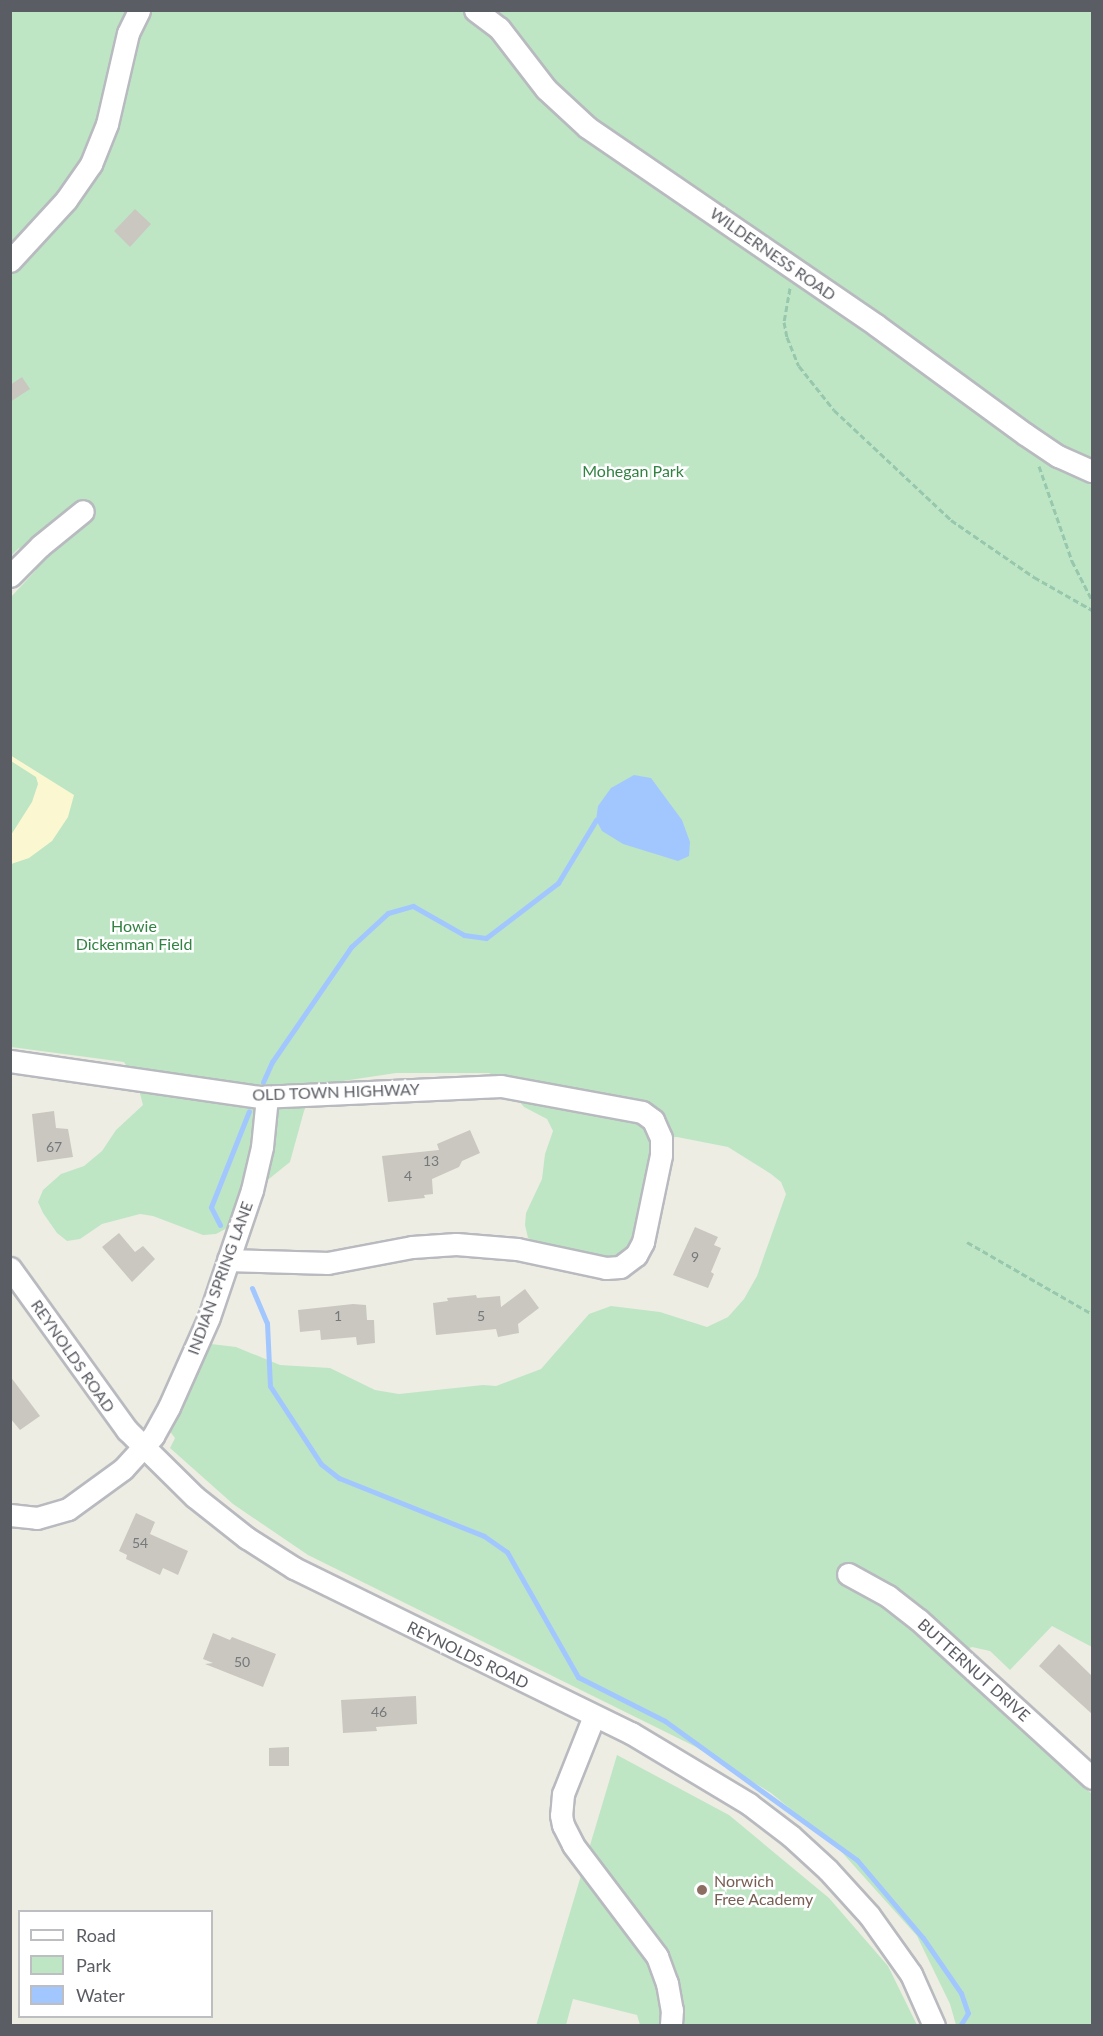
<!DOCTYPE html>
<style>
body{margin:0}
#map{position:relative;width:1103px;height:2036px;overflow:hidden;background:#eeede3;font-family:Lato,sans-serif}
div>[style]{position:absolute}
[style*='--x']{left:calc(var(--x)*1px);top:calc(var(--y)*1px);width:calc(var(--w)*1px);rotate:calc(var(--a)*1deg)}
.green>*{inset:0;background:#bee6c5}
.sand>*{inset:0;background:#fbf8d1}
.water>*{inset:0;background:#a2c7ff}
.stream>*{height:5px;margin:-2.5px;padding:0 2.5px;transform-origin:2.5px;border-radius:2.5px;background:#a2c7ff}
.building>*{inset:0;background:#c9c7c0}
.path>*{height:3px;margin-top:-1.5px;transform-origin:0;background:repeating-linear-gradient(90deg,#97c7ac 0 6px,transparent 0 9px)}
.roads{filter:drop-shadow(2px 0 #b8babf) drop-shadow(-2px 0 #b8babf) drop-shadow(0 2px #b8babf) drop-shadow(0 -2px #b8babf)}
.minor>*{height:21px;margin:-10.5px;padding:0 10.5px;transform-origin:10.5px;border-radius:10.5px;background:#fff}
.dots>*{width:16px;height:16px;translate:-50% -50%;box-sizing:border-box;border:3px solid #fff;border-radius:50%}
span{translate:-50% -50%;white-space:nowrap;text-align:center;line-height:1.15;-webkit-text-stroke:5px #fff;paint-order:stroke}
.number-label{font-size:14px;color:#76787b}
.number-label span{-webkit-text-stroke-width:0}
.street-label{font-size:16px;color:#5b5d64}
.park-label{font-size:16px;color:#328343}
.education-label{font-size:16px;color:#785e54}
.left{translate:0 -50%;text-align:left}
.frame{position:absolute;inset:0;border:12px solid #5b5d64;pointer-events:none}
.legend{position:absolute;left:18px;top:1910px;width:195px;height:108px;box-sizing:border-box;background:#fff;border:2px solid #bdbec1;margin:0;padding:8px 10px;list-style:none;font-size:18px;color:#5b5d64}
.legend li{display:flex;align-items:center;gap:12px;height:30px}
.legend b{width:30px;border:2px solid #bdbec1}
</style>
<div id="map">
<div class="green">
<div style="clip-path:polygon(11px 11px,1092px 11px,1092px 1647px,1052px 1626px,1010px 1670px,990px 1651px,972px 1647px,948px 1658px,1092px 1794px,1092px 2025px,956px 2025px,950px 2004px,917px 1936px,838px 1848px,771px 1793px,696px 1747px,308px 1555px,233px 1504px,170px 1448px,175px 1438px,161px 1420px,186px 1348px,211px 1344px,236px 1347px,280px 1365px,330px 1368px,375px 1390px,399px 1394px,483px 1385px,496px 1386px,541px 1369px,589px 1314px,611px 1306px,660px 1312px,707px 1327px,728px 1317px,744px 1299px,757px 1276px,786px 1194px,781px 1182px,771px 1174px,728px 1147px,677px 1137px,664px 1138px,659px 1174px,628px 1254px,615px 1257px,589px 1256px,565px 1247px,540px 1243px,528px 1238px,525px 1225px,526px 1213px,542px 1179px,545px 1154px,553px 1131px,547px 1119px,524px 1107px,500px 1080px,489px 1073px,396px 1073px,343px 1081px,318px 1089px,309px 1099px,304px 1111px,290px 1162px,239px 1203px,229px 1227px,216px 1234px,203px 1235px,153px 1216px,140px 1214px,102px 1224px,80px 1239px,67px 1241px,57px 1233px,43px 1213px,38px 1202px,43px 1190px,61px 1174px,84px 1166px,102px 1151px,116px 1130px,143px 1105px,137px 1082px,124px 1062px,11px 1047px,11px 597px,36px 570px,19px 548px,11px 556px)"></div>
<div style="clip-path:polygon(617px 1755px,729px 1815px,829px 1898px,888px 1966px,917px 2025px,640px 2025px,637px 2015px,573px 1999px,566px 2025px,536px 2026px)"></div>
</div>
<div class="sand">
<div style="clip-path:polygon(10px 755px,74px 795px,68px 817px,52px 841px,29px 858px,11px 864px,11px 835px,32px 802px,38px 784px,36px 777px,11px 761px)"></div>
</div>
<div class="water">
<div style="clip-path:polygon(634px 775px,651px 778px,682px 820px,690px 842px,689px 856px,678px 861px,623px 844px,602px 831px,596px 820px,598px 806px,611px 788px)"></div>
</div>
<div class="stream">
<div style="--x:263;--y:1082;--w:22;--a:-66"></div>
<div style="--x:272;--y:1062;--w:140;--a:-55.5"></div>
<div style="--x:351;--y:947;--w:50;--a:-42.6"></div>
<div style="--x:388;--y:913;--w:26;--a:-16"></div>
<div style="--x:413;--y:906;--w:59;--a:29.6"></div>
<div style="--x:464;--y:935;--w:22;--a:8"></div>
<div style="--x:486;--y:938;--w:91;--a:-37.4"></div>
<div style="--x:558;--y:883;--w:74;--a:-58.9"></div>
<div style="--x:220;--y:1225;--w:20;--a:-117"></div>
<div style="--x:211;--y:1207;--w:103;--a:-68.4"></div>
<div style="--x:252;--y:1288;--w:38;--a:67"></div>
<div style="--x:267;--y:1323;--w:63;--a:87.3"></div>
<div style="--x:270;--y:1386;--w:93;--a:56.8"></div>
<div style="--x:321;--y:1464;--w:23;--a:38"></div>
<div style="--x:339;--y:1478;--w:156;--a:21.8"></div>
<div style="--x:484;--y:1536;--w:28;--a:35"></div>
<div style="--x:507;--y:1552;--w:144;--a:60.4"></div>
<div style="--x:578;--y:1677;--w:97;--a:26.8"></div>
<div style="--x:665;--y:1721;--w:237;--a:35.9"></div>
<div style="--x:857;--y:1860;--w:102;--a:49.8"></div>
<div style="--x:923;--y:1938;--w:67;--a:55.4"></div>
<div style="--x:961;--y:1993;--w:21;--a:71"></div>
<div style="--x:968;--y:2013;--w:15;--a:122"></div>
</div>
<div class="building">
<div style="clip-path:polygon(135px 209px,151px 224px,130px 247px,114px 231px)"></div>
<div style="clip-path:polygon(22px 377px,30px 389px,10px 402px,10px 385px)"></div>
<div style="clip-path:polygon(54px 1111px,56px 1128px,68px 1129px,73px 1157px,37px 1162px,32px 1114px)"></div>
<div style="clip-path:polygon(470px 1130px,480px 1153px,462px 1161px,459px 1167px,432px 1179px,433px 1194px,424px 1195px,425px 1198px,388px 1202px,382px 1156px,439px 1150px,437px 1144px)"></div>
<div style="clip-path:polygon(695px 1227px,718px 1237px,714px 1245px,721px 1248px,711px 1272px,714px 1274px,708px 1288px,673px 1275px)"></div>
<div style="clip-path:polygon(119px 1233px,135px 1252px,143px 1246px,155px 1259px,132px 1282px,102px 1247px)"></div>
<div style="clip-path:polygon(525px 1289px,539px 1308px,518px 1324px,519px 1333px,498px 1337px,496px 1329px,436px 1335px,433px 1303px,448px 1301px,447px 1298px,476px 1295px,477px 1298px,500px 1296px,501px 1307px)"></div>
<div style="clip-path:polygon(353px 1304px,366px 1305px,367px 1320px,374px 1320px,375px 1343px,357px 1345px,356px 1337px,321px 1340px,320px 1330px,300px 1332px,298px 1310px)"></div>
<div style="clip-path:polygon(10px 1376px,40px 1416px,20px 1430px,10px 1418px)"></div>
<div style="clip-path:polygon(136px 1513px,155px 1522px,150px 1534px,188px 1551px,178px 1575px,163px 1568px,160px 1575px,126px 1559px,127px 1555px,119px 1551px)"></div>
<div style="clip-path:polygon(213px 1633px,230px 1640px,232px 1637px,276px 1654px,263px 1687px,205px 1664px,213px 1663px,203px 1659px)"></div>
<div style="clip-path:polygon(1059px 1644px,1092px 1676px,1092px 1714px,1039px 1666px)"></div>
<div style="clip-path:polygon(416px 1696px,417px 1724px,376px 1727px,377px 1731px,343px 1733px,341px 1700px)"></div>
<div style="clip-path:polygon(289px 1747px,289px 1766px,269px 1766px,269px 1748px)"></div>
</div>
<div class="path">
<div style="--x:790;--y:288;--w:35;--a:100"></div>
<div style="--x:784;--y:322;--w:15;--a:79"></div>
<div style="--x:787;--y:337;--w:31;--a:68"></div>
<div style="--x:799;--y:366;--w:56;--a:51.5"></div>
<div style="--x:834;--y:410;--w:161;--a:43.2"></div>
<div style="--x:951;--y:520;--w:101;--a:34.5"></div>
<div style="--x:1034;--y:577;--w:67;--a:29.6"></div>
<div style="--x:1039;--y:466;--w:101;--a:70.8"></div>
<div style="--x:1072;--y:561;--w:44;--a:62.9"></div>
<div style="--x:967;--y:1242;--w:144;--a:29.9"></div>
</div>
<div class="roads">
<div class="minor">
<div style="--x:475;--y:10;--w:30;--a:37"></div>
<div style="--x:499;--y:28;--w:77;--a:52.4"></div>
<div style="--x:546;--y:89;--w:56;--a:42.8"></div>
<div style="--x:587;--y:127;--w:350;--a:34.4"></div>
<div style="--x:876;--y:325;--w:185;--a:36.2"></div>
<div style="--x:1025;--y:434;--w:40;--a:34"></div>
<div style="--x:1058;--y:456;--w:37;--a:24"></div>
<div style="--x:10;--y:261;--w:83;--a:-47.4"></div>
<div style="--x:66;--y:200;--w:44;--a:-55.2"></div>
<div style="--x:91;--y:164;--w:43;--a:-68.2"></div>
<div style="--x:107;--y:124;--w:93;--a:-77"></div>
<div style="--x:128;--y:33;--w:25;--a:-64"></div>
<div style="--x:10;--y:576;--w:42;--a:-45"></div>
<div style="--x:40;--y:546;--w:55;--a:-39.1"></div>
<div style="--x:10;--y:1061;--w:253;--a:8.2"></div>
<div style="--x:260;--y:1097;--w:241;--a:-2.6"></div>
<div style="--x:501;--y:1086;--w:143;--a:10.4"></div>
<div style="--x:642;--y:1112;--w:14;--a:36"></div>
<div style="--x:653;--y:1120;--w:20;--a:66"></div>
<div style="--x:661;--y:1138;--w:17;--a:90"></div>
<div style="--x:661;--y:1155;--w:89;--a:101.7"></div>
<div style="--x:643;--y:1242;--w:15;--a:118"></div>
<div style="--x:636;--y:1255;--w:20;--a:143"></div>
<div style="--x:620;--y:1267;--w:14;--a:176"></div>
<div style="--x:606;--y:1268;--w:91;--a:-167.9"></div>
<div style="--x:517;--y:1249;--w:61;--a:-175.3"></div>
<div style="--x:456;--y:1244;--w:44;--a:176.1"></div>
<div style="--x:412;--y:1247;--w:86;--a:169.3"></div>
<div style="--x:327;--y:1263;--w:99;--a:-178.3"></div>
<div style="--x:10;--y:1268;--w:200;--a:54.2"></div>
<div style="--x:127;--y:1430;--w:95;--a:44.6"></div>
<div style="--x:195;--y:1497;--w:66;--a:38.3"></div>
<div style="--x:247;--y:1538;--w:56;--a:32.6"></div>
<div style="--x:294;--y:1568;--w:375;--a:26.1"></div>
<div style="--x:631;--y:1733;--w:138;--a:31"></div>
<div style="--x:749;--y:1804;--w:53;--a:37.3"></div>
<div style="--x:791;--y:1836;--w:50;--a:42.6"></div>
<div style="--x:828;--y:1870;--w:61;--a:47.7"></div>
<div style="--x:869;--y:1915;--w:72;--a:54.6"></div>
<div style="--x:911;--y:1974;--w:57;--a:66.1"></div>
<div style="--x:10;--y:1515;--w:27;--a:6"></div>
<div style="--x:37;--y:1518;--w:32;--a:-16"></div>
<div style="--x:68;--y:1509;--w:68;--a:-36"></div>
<div style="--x:123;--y:1469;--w:45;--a:-47.7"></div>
<div style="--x:153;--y:1436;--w:33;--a:-61"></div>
<div style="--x:169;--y:1407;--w:98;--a:-66"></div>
<div style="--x:209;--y:1317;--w:134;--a:-71.3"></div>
<div style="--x:252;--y:1190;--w:44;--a:-76.9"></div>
<div style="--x:262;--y:1147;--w:50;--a:-84.3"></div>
<div style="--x:848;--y:1574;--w:46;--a:28.8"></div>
<div style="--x:888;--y:1596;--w:39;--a:38"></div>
<div style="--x:919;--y:1620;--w:234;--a:42.4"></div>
<div style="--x:594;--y:1716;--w:84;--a:111.7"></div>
<div style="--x:563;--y:1794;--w:21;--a:95"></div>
<div style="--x:561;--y:1815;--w:10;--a:79"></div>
<div style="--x:563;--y:1825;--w:22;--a:63"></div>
<div style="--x:573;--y:1845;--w:139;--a:52.9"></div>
<div style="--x:657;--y:1956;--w:29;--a:70"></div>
<div style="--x:667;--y:1983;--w:27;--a:80"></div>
<div style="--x:672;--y:2010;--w:16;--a:94"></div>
</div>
</div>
<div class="dots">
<div style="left:702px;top:1890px;background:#8d6e63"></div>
</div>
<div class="number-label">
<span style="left:54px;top:1147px">67</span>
<span style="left:431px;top:1161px">13</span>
<span style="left:408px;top:1176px">4</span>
<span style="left:695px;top:1257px">9</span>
<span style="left:338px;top:1316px">1</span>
<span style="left:481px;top:1316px">5</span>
<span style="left:140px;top:1543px">54</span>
<span style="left:242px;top:1662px">50</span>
<span style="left:379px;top:1712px">46</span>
</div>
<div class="street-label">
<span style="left:773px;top:254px;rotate:35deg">WILDERNESS ROAD</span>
<span style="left:336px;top:1092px;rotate:-2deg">OLD TOWN HIGHWAY</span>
<span style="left:220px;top:1278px;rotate:-70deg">INDIAN SPRING LANE</span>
<span style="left:73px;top:1356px;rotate:55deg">REYNOLDS ROAD</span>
<span style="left:468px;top:1655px;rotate:26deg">REYNOLDS ROAD</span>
<span style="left:974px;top:1670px;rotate:42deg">BUTTERNUT DRIVE</span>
</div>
<div class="park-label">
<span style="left:633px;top:471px">Mohegan Park</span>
<span style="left:134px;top:935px">Howie<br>Dickenman Field</span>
</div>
<div class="education-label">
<span class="left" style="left:714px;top:1890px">Norwich<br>Free Academy</span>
</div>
<div class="frame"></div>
<ul class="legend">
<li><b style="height:8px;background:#fff"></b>Road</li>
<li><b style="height:16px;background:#bee6c5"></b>Park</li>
<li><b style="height:16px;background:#a2c7ff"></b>Water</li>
</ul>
</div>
